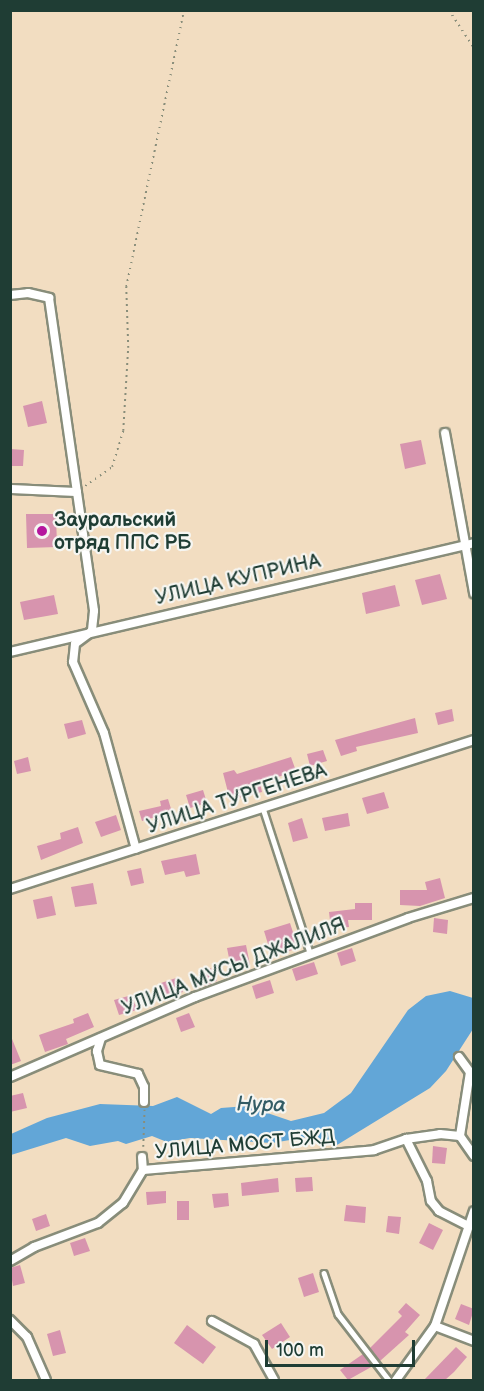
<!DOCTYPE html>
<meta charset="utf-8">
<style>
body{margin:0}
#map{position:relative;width:484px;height:1391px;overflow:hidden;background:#f2ddc1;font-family:"Balsamiq Sans",sans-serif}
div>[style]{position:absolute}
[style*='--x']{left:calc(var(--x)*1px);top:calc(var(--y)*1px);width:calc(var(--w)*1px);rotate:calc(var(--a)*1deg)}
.water>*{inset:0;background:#62a6d7}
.building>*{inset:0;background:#d794ae}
.path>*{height:1.5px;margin-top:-0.75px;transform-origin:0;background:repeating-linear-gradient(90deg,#888d7a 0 1.5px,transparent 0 6px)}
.roads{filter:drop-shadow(2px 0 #888d7a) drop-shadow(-2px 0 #888d7a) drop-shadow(0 2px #888d7a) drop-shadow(0 -2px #888d7a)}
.lane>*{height:4.5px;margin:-2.25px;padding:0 2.25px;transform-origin:2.25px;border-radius:2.25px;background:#fff}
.street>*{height:8px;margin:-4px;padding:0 4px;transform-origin:4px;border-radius:4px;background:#fff}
.dots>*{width:16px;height:16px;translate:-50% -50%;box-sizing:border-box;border:3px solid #f6f6f2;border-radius:50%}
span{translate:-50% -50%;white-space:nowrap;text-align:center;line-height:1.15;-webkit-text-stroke:4.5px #f6f6f2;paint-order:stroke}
.poi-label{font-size:20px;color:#1f3d34;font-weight:700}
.left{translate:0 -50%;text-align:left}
.street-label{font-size:20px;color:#1f3d34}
.water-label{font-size:21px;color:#335c65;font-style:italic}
.frame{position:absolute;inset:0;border:12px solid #1f3d34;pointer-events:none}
.scale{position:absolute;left:265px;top:1340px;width:150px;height:27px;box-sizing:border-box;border:3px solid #1f3d34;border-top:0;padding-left:8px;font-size:18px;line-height:21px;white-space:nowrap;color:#1f3d34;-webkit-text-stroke:4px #f6f6f2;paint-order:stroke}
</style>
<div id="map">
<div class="water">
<div style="clip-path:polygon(450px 991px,473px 998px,473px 1029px,446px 1071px,430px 1088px,337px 1145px,308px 1137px,272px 1143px,190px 1138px,167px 1142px,152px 1136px,126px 1144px,118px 1141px,90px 1146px,66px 1138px,11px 1155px,11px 1134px,47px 1118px,100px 1104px,153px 1106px,177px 1097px,211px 1114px,221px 1108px,247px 1106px,291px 1121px,324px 1113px,351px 1093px,408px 1010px,426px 996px)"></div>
</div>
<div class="building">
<div style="clip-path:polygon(42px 401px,47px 423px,28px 427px,23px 406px)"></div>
<div style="clip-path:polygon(421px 440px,426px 464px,405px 469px,400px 444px)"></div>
<div style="clip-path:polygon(10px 449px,24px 450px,23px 466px,10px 466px)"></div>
<div style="clip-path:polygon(26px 514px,56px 514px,57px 547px,27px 548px)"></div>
<div style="clip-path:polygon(440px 574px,447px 599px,422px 605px,415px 580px)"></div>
<div style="clip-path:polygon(395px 585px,400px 606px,366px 614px,362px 593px)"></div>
<div style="clip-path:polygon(54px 595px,58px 614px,24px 620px,20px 602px)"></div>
<div style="clip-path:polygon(452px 709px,454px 721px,438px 725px,435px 713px)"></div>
<div style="clip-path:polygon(415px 718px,418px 733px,356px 747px,357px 751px,341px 756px,335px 740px)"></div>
<div style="clip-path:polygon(82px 720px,86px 734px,68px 739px,64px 724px)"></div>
<div style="clip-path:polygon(323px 750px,327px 761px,310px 766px,307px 754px)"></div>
<div style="clip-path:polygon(28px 757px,31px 771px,17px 774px,14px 761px)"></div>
<div style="clip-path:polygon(291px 757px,296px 771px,260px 783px,262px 792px,230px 800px,223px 773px,234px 770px,237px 774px)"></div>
<div style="clip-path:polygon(203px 790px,207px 803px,190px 808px,186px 795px)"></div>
<div style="clip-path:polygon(384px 792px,389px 808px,367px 814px,362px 798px)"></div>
<div style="clip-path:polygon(168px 799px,172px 812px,142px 821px,139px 811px,161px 806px,160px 801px)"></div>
<div style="clip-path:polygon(348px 813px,350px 826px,325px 831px,322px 818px)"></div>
<div style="clip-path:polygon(116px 815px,121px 830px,101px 837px,95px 822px)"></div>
<div style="clip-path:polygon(302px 818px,308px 838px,293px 842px,288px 823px)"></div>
<div style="clip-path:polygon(78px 827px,83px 843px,41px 860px,37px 846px,61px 839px,60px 833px)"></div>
<div style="clip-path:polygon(196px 854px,200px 874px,186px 877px,184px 871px,165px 875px,161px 861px)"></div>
<div style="clip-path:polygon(141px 868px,144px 883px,131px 886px,127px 871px)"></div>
<div style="clip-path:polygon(440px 878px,445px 898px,420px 906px,400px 905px,400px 890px,427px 890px,425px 882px)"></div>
<div style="clip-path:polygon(93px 883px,97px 904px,75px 907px,71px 887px)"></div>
<div style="clip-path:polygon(52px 896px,56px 915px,37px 919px,33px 900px)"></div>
<div style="clip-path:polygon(355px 903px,372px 903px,372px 920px,348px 920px,349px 927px,331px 929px,329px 912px,355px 909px)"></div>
<div style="clip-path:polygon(434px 918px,448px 920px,447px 934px,433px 932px)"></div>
<div style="clip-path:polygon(290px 923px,298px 948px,272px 957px,264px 931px)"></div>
<div style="clip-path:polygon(246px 945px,250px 965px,231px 968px,227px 948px)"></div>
<div style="clip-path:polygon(352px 948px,356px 961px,341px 966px,337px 953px)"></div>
<div style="clip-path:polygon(314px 962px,318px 974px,296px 981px,292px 969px)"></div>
<div style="clip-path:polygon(211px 968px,217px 981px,205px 986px,200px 973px)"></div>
<div style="clip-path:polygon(179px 977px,183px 992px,166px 997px,161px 983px)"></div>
<div style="clip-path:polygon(270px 980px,274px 993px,256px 999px,252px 986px)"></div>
<div style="clip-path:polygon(132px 995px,137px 1010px,119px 1015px,114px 1000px)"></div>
<div style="clip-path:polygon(88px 1013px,94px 1027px,66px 1039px,68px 1044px,45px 1052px,39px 1035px,74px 1023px,73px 1019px)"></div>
<div style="clip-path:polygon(189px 1013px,195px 1027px,181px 1032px,176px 1018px)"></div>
<div style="clip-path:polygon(10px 1034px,21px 1061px,10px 1065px)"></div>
<div style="clip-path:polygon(23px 1093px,27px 1108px,10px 1112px,10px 1096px)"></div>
<div style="clip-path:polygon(433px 1146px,447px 1148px,445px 1164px,432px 1163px)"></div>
<div style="clip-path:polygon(312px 1177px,313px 1191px,296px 1192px,295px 1178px)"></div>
<div style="clip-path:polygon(278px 1178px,279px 1192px,242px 1196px,241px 1183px)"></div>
<div style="clip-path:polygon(166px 1191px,166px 1203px,147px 1205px,146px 1192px)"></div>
<div style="clip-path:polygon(228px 1193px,229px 1206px,214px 1208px,212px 1194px)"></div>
<div style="clip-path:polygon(177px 1201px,189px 1201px,189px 1220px,177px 1220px)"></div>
<div style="clip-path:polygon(346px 1205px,366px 1207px,365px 1223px,344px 1221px)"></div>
<div style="clip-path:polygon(46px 1214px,50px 1226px,36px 1231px,32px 1219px)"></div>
<div style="clip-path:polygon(388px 1216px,401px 1217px,399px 1234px,386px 1232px)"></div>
<div style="clip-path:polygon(429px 1223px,443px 1230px,433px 1250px,419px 1243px)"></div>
<div style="clip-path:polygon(85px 1238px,90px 1251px,74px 1256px,70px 1243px)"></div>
<div style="clip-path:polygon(20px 1265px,25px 1283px,13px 1286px,10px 1268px)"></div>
<div style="clip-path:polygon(313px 1273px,319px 1292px,304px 1297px,298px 1278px)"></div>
<div style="clip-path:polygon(406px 1303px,420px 1315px,405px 1332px,409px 1335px,380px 1361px,370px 1348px,402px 1316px,398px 1312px)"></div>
<div style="clip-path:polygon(461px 1304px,474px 1309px,469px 1325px,455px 1319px)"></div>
<div style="clip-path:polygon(281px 1323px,290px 1337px,272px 1349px,262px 1335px)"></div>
<div style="clip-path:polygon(187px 1325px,216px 1347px,203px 1364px,174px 1343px)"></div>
<div style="clip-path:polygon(60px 1330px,66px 1353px,53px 1356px,47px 1334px)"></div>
<div style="clip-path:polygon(456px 1347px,467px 1357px,454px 1372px,445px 1380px,424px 1380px)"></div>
<div style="clip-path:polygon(363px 1354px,373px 1366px,348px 1380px,340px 1370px)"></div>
</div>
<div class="path">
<div style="--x:449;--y:10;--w:45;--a:56.7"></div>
<div style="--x:85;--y:486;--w:33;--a:-35"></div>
<div style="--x:112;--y:467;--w:38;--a:-73"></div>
<div style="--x:123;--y:431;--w:83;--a:-86.6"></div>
<div style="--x:128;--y:348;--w:61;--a:-91.9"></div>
<div style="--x:126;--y:287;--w:283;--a:-78.2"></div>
<div style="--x:143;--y:1147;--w:37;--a:-88"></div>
</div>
<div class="roads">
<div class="lane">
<div style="--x:263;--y:808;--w:152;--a:72"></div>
<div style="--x:324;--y:1273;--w:43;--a:71.1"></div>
<div style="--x:338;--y:1314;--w:83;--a:52.3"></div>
</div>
<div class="street">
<div style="--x:10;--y:295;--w:18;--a:-6"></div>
<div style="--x:28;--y:293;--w:22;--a:13"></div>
<div style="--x:49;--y:298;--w:316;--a:81.8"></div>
<div style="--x:94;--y:611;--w:20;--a:96"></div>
<div style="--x:92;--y:631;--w:21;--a:143"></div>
<div style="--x:75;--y:644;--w:18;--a:96"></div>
<div style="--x:73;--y:662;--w:77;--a:66.4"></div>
<div style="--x:104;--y:733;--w:120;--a:74.6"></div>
<div style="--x:445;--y:433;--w:163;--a:79.7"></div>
<div style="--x:10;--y:489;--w:67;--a:2.6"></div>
<div style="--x:10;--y:652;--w:477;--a:-13.2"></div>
<div style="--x:10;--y:889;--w:487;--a:-17.8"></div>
<div style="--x:101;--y:1038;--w:14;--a:107"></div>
<div style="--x:97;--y:1051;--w:14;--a:78"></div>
<div style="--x:100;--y:1065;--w:39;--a:13"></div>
<div style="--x:138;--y:1074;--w:14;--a:65"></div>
<div style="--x:144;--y:1087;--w:15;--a:90"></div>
<div style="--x:459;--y:1057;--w:19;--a:54"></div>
<div style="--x:470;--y:1072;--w:65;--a:98.9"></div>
<div style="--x:10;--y:1077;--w:202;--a:-23.4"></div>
<div style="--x:195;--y:997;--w:227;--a:-20.3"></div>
<div style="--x:408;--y:918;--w:69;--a:-16.9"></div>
<div style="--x:406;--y:1139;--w:47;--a:63.4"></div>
<div style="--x:427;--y:1181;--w:20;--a:79"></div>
<div style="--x:431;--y:1201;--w:13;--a:51"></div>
<div style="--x:439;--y:1211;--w:33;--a:27"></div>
<div style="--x:142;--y:1157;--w:13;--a:86"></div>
<div style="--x:10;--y:1261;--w:28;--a:-30"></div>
<div style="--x:34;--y:1247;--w:68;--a:-20.6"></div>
<div style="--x:98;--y:1223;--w:32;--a:-39"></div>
<div style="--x:123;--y:1203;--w:39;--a:-59"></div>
<div style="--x:143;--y:1170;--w:232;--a:-4.9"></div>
<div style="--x:374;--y:1150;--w:34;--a:-19"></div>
<div style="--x:406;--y:1139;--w:34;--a:-8"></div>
<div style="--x:440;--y:1134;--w:20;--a:6"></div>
<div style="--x:460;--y:1136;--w:24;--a:55"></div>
<div style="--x:10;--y:1320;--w:24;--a:45"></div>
<div style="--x:27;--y:1337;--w:47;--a:66.2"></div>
<div style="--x:212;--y:1321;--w:48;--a:28.7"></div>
<div style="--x:254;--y:1344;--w:41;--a:60.9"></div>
<div style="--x:435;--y:1326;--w:42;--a:21"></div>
<div style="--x:396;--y:1380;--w:67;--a:-54.2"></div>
<div style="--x:435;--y:1326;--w:121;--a:-71.3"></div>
</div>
</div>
<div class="dots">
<div style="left:42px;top:531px;background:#b5179e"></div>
</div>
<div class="poi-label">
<span class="left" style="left:54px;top:532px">Зауральский<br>отряд ППС РБ</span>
</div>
<div class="street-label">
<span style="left:238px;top:580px;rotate:-13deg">УЛИЦА КУПРИНА</span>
<span style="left:237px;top:799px;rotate:-18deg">УЛИЦА ТУРГЕНЕВА</span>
<span style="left:234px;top:967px;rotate:-21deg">УЛИЦА МУСЫ ДЖАЛИЛЯ</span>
<span style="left:245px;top:1145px;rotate:-5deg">УЛИЦА МОСТ БЖД</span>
</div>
<div class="water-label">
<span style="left:261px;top:1105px;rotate:1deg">Нура</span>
</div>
<div class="frame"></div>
<div class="scale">100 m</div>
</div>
